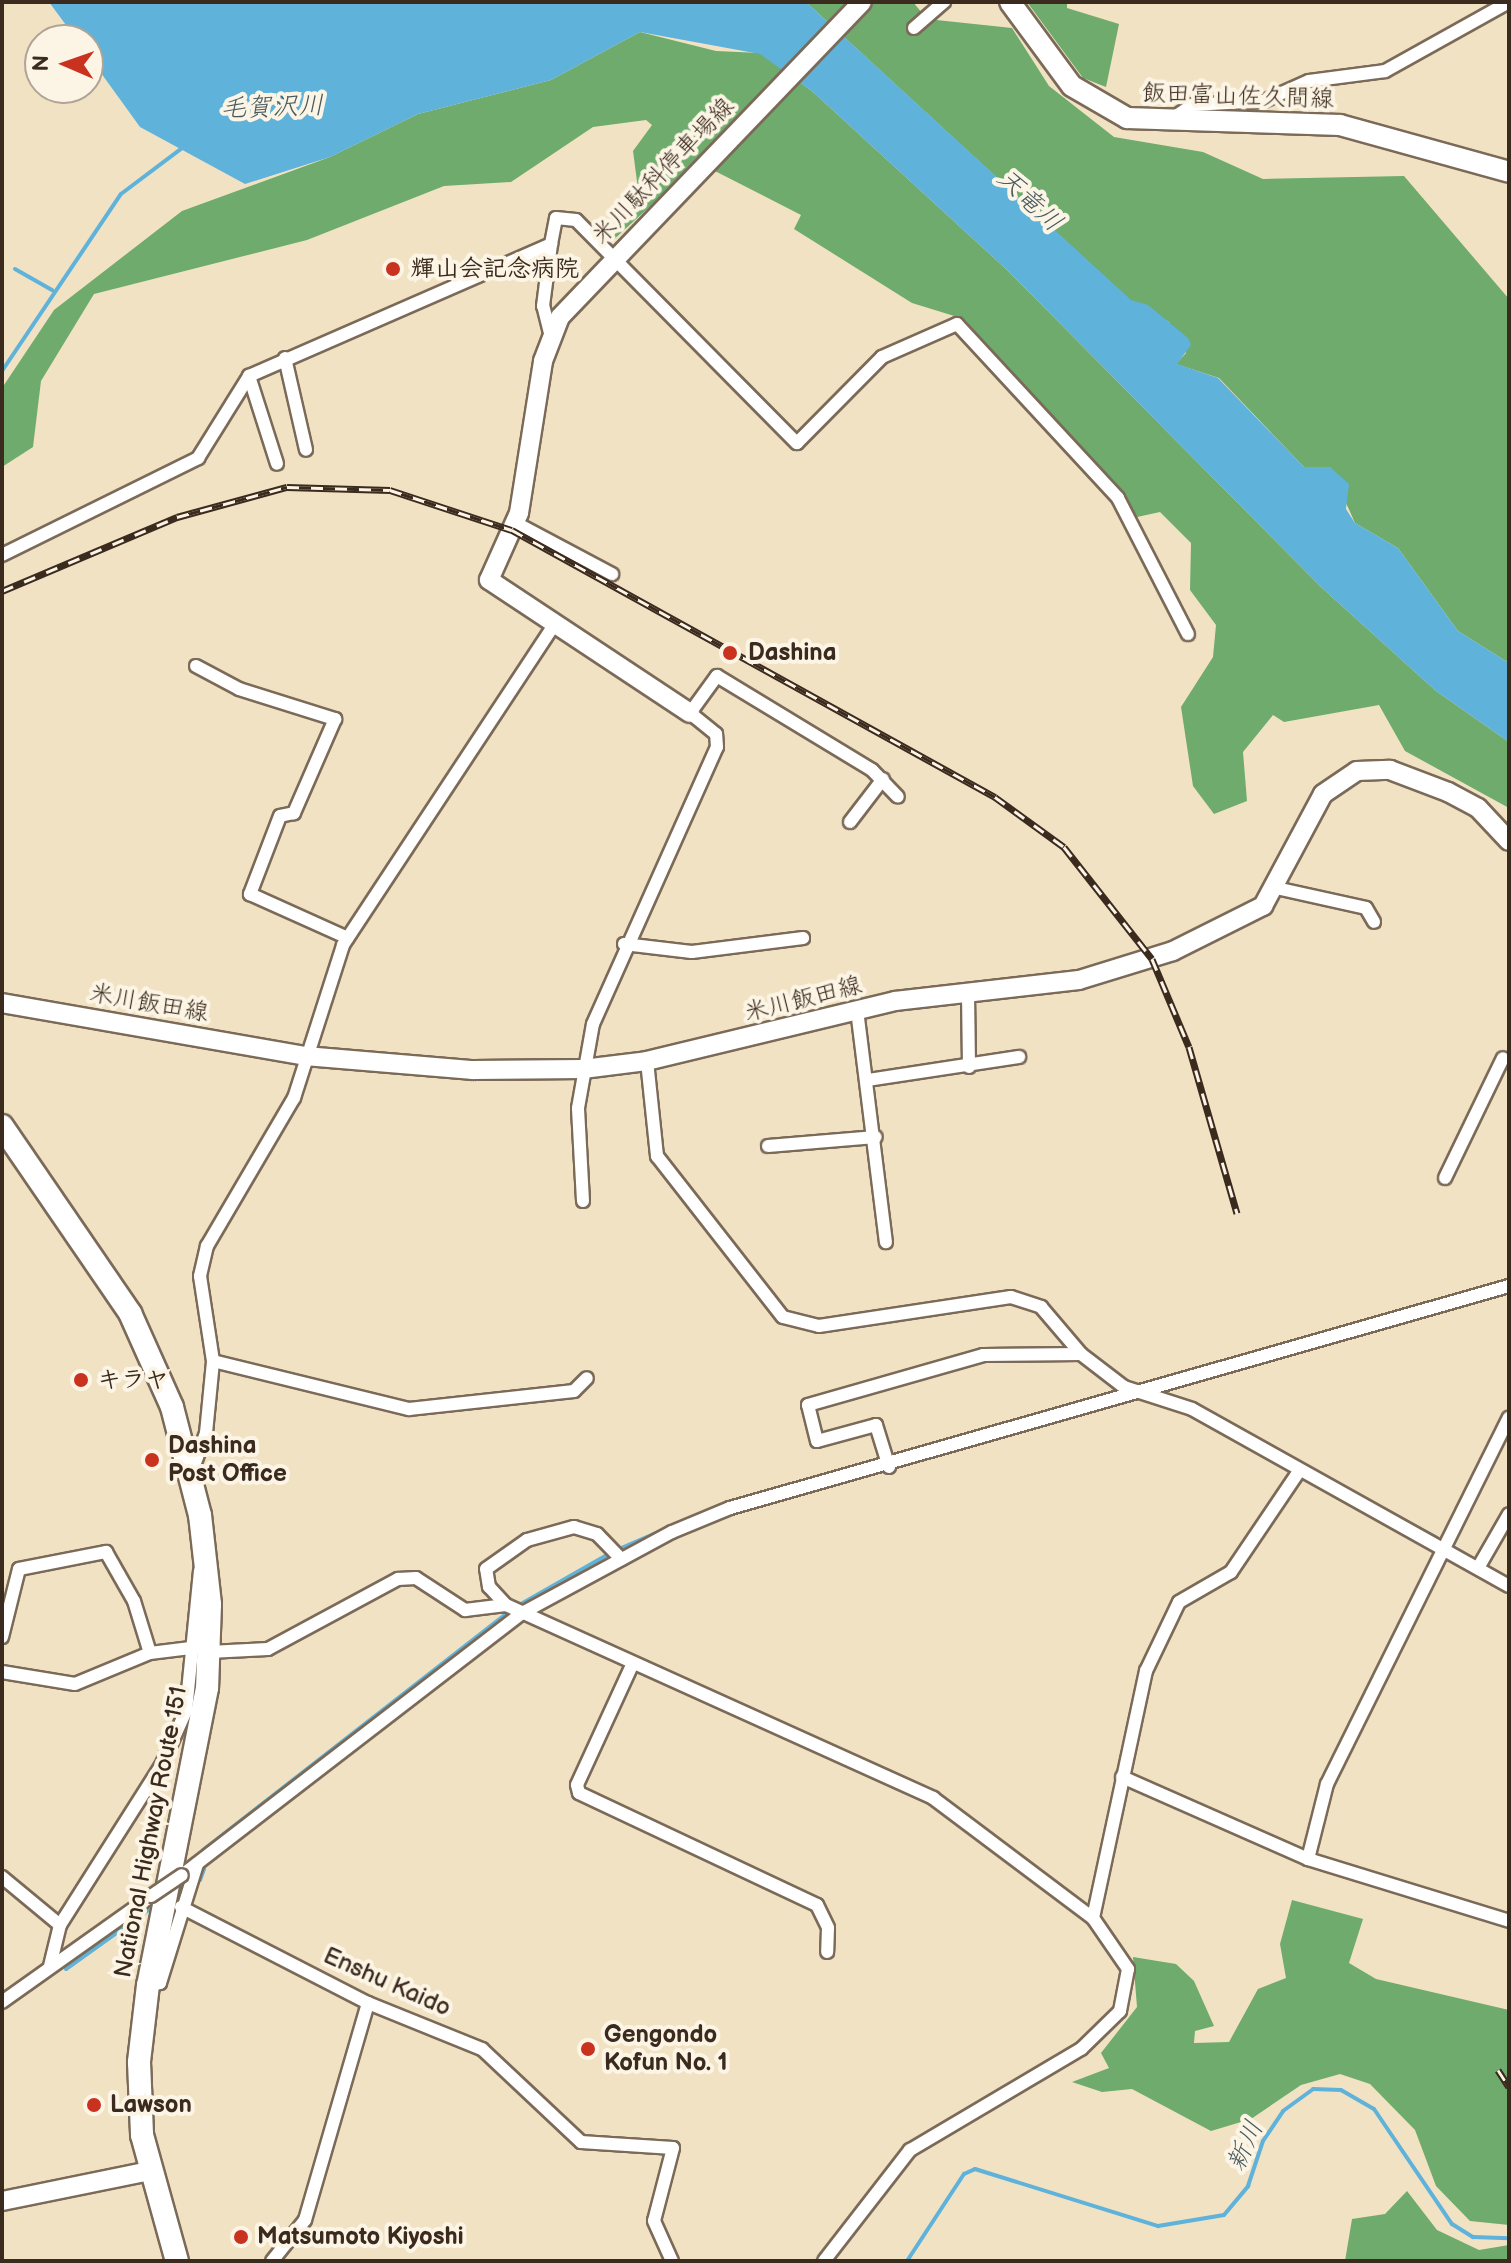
<!DOCTYPE html>
<meta charset="utf-8">
<style>
body{margin:0}
#map{position:relative;width:1511px;height:2263px;overflow:hidden;background:#f1e2c4;font-family:"Balsamiq Sans","Klee One",sans-serif}
div>[style]{position:absolute}
[style*='--x']{left:calc(var(--x)*1px);top:calc(var(--y)*1px);width:calc(var(--w)*1px);rotate:calc(var(--a)*1deg)}
.forest>*{inset:0;background:#6eab6c}
.water>*{inset:0;background:#5fb2da}
.stream>*{height:4px;margin:-2px;padding:0 2px;transform-origin:2px;border-radius:2px;background:#5fb2da}
.roads{filter:drop-shadow(2px 0 #7b6a58) drop-shadow(-2px 0 #7b6a58) drop-shadow(0 2px #7b6a58) drop-shadow(0 -2px #7b6a58)}
.street>*{height:12px;margin:-6px;padding:0 6px;transform-origin:6px;border-radius:6px;background:#fff}
.secondary>*{height:18px;margin:-9px;padding:0 9px;transform-origin:9px;border-radius:9px;background:#fff}
.primary>*{height:20px;margin:-10px;padding:0 10px;transform-origin:10px;border-radius:10px;background:#fff}
.highway>*{height:22px;margin:-11px;padding:0 11px;transform-origin:11px;border-radius:11px;background:#fff}
.rail>*{height:7px;margin-top:-3.5px;transform-origin:0;background:repeating-linear-gradient(90deg,#fcf5e5 0 12px,#3b2a1e 0 24px);box-sizing:border-box;border-block:2px solid #3b2a1e}
.bridges{filter:drop-shadow(2px 0 #7b6a58) drop-shadow(-2px 0 #7b6a58) drop-shadow(0 2px #7b6a58) drop-shadow(0 -2px #7b6a58)}
.street-bridge>*{height:12px;margin:-6px;padding:0 6px;transform-origin:6px;border-radius:6px;background:#fff}
.dots>*{width:22px;height:22px;translate:-50% -50%;box-sizing:border-box;border:4px solid #fcf5e5;border-radius:50%}
span{translate:-50% -50%;white-space:nowrap;text-align:center;line-height:1.15;-webkit-text-stroke:8px #fcf5e5;paint-order:stroke}
.street-label{font-size:24px;color:#3b2a1e}
.poi-label{font-size:24px;color:#3b2a1e;font-weight:700}
.left{translate:0 -50%;text-align:left}
.water-label{font-size:26px;color:#485a60;font-style:italic}
.frame{position:absolute;inset:0;border:4px solid #3b2a1e;pointer-events:none}
.north{position:absolute;left:24px;top:24px;width:80px;height:80px;box-sizing:border-box;background:#fcf5e5;border:2px solid #afa495;border-radius:50%;rotate:272deg;font-size:22px;font-weight:700;line-height:32px;text-align:center;color:#3b2a1e}
.north::after{content:'';display:block;margin:auto;width:28px;height:36px;background:#c8321e;clip-path:polygon(50% 0,100% 100%,50% 72%,0 100%)}
</style>
<div id="map">
<div class="forest">
<div style="clip-path:polygon(806px 2px,913px 2px,927px 19px,1012px 28px,1049px 86px,1114px 137px,1203px 152px,1263px 179px,1404px 176px,1509px 299px,1509px 663px,1458px 631px,1398px 548px,1355px 523px,1330px 467px,1304px 467px,1219px 378px,1176px 364px,1186px 353px,1169px 322px,1131px 301px)"></div>
<div style="clip-path:polygon(1027px 2px,1067px 2px,1067px 8px,1119px 24px,1106px 87px,1083px 78px)"></div>
<div style="clip-path:polygon(640px 32px,716px 51px,760px 53px,813px 92px,1006px 269px,1321px 587px,1436px 691px,1509px 742px,1509px 808px,1405px 751px,1379px 705px,1284px 722px,1273px 715px,1243px 752px,1247px 801px,1214px 814px,1193px 786px,1181px 707px,1213px 657px,1216px 625px,1190px 590px,1191px 543px,1160px 512px,1128px 519px,1118px 495px,964px 319px,912px 303px,794px 229px,801px 215px,709px 168px,703px 158px,611px 242px,638px 189px,633px 151px,652px 125px,646px 120px,593px 127px,511px 182px,444px 186px,307px 240px,94px 294px,41px 381px,33px 447px,2px 467px,2px 388px,54px 310px,182px 211px,330px 157px,418px 114px,551px 80px)"></div>
<div style="clip-path:polygon(1292px 1900px,1363px 1919px,1349px 1963px,1376px 1979px,1509px 2010px,1509px 2225px,1470px 2221px,1436px 2186px,1415px 2130px,1370px 2084px,1340px 2074px,1301px 2085px,1251px 2119px,1211px 2131px,1132px 2089px,1102px 2092px,1072px 2082px,1109px 2068px,1101px 2053px,1137px 2007px,1133px 1957px,1176px 1964px,1194px 1981px,1214px 2026px,1195px 2031px,1194px 2043px,1229px 2042px,1258px 1989px,1286px 1978px,1280px 1944px)"></div>
<div style="clip-path:polygon(1407px 2191px,1437px 2230px,1479px 2250px,1509px 2245px,1509px 2261px,1345px 2261px,1352px 2219px,1385px 2214px)"></div>
</div>
<div class="water">
<div style="clip-path:polygon(49px 2px,806px 2px,1131px 300px,1148px 305px,1188px 338px,1191px 345px,1177px 364px,1218px 378px,1304px 467px,1330px 467px,1349px 484px,1346px 509px,1355px 523px,1398px 548px,1458px 631px,1509px 663px,1509px 742px,1436px 691px,1321px 587px,1006px 269px,813px 92px,760px 54px,640px 32px,551px 80px,418px 114px,330px 157px,245px 184px,140px 127px,88px 55px,88px 40px,77px 40px)"></div>
</div>
<div class="stream">
<div style="--x:15;--y:269;--w:43;--a:29.6"></div>
<div style="--x:2;--y:371;--w:213;--a:-56.1"></div>
<div style="--x:121;--y:194;--w:80;--a:-36.9"></div>
<div style="--x:1347;--y:1489;--w:102;--a:28.6"></div>
<div style="--x:1453;--y:1547;--w:26;--a:31"></div>
<div style="--x:619;--y:1549;--w:101;--a:-23.3"></div>
<div style="--x:521;--y:1604;--w:99;--a:-29.7"></div>
<div style="--x:203;--y:1850;--w:390;--a:-37.9"></div>
<div style="--x:200;--y:1880;--w:12;--a:-70"></div>
<div style="--x:66;--y:1969;--w:103;--a:-35.5"></div>
<div style="--x:907;--y:2261;--w:104;--a:-56.8"></div>
<div style="--x:964;--y:2174;--w:12;--a:-24"></div>
<div style="--x:975;--y:2169;--w:192;--a:17.3"></div>
<div style="--x:1158;--y:2226;--w:67;--a:-9.5"></div>
<div style="--x:1224;--y:2215;--w:38;--a:-50"></div>
<div style="--x:1248;--y:2186;--w:47;--a:-71.6"></div>
<div style="--x:1263;--y:2141;--w:36;--a:-56"></div>
<div style="--x:1283;--y:2111;--w:37;--a:-36"></div>
<div style="--x:1313;--y:2089;--w:28;--a:2"></div>
<div style="--x:1341;--y:2090;--w:38;--a:30"></div>
<div style="--x:1374;--y:2109;--w:139;--a:55.9"></div>
<div style="--x:1452;--y:2224;--w:25;--a:32"></div>
<div style="--x:1473;--y:2237;--w:36;--a:2"></div>
</div>
<div class="roads">
<div class="street">
<div style="--x:914;--y:28;--w:40;--a:-41"></div>
<div style="--x:1173;--y:118;--w:23;--a:-34"></div>
<div style="--x:1192;--y:105;--w:72;--a:-3.2"></div>
<div style="--x:1264;--y:101;--w:49;--a:-24"></div>
<div style="--x:1309;--y:81;--w:77;--a:-7.5"></div>
<div style="--x:1385;--y:71;--w:142;--a:-29.1"></div>
<div style="--x:551;--y:337;--w:32;--a:-104"></div>
<div style="--x:543;--y:306;--w:63;--a:-82.6"></div>
<div style="--x:285;--y:358;--w:94;--a:77.1"></div>
<div style="--x:249;--y:376;--w:92;--a:72.3"></div>
<div style="--x:516;--y:523;--w:109;--a:28"></div>
<div style="--x:2;--y:555;--w:219;--a:-26.3"></div>
<div style="--x:198;--y:458;--w:97;--a:-58.1"></div>
<div style="--x:249;--y:376;--w:330;--a:-23.6"></div>
<div style="--x:551;--y:244;--w:26;--a:-79"></div>
<div style="--x:556;--y:218;--w:20;--a:6"></div>
<div style="--x:576;--y:220;--w:314;--a:45.3"></div>
<div style="--x:797;--y:443;--w:121;--a:-45.3"></div>
<div style="--x:882;--y:357;--w:82;--a:-23.7"></div>
<div style="--x:957;--y:324;--w:237;--a:47.2"></div>
<div style="--x:1118;--y:498;--w:153;--a:62.8"></div>
<div style="--x:196;--y:666;--w:49;--a:28.1"></div>
<div style="--x:239;--y:689;--w:101;--a:17.4"></div>
<div style="--x:335;--y:719;--w:103;--a:113.6"></div>
<div style="--x:294;--y:813;--w:14;--a:168"></div>
<div style="--x:280;--y:816;--w:84;--a:111"></div>
<div style="--x:250;--y:894;--w:107;--a:24.2"></div>
<div style="--x:850;--y:822;--w:54;--a:-52.5"></div>
<div style="--x:1276;--y:888;--w:92;--a:12.5"></div>
<div style="--x:1366;--y:908;--w:16;--a:60"></div>
<div style="--x:624;--y:944;--w:68;--a:6.7"></div>
<div style="--x:692;--y:952;--w:112;--a:-7.2"></div>
<div style="--x:968;--y:994;--w:73;--a:89.2"></div>
<div style="--x:857;--y:1010;--w:234;--a:82.9"></div>
<div style="--x:647;--y:1061;--w:96;--a:84"></div>
<div style="--x:657;--y:1156;--w:204;--a:52"></div>
<div style="--x:783;--y:1317;--w:37;--a:14"></div>
<div style="--x:819;--y:1326;--w:194;--a:-8.6"></div>
<div style="--x:1011;--y:1297;--w:32;--a:18"></div>
<div style="--x:1041;--y:1307;--w:62;--a:49.6"></div>
<div style="--x:1081;--y:1354;--w:54;--a:37.5"></div>
<div style="--x:1124;--y:1387;--w:71;--a:17.9"></div>
<div style="--x:1192;--y:1409;--w:363;--a:29.2"></div>
<div style="--x:868;--y:1080;--w:153;--a:-8.7"></div>
<div style="--x:768;--y:1146;--w:108;--a:-4.8"></div>
<div style="--x:1445;--y:1178;--w:133;--a:-64.2"></div>
<div style="--x:583;--y:1201;--w:93;--a:-93.1"></div>
<div style="--x:578;--y:1108;--w:85;--a:-79.9"></div>
<div style="--x:593;--y:1024;--w:303;--a:-65.9"></div>
<div style="--x:717;--y:747;--w:13;--a:-94"></div>
<div style="--x:716;--y:734;--w:33;--a:-141"></div>
<div style="--x:690;--y:713;--w:46;--a:-53.9"></div>
<div style="--x:717;--y:676;--w:181;--a:31.2"></div>
<div style="--x:872;--y:770;--w:37;--a:46"></div>
<div style="--x:213;--y:1361;--w:202;--a:13.8"></div>
<div style="--x:409;--y:1409;--w:166;--a:-6.2"></div>
<div style="--x:574;--y:1391;--w:18;--a:-45"></div>
<div style="--x:889;--y:1467;--w:44;--a:-107.2"></div>
<div style="--x:876;--y:1425;--w:61;--a:164.8"></div>
<div style="--x:817;--y:1441;--w:37;--a:-104"></div>
<div style="--x:808;--y:1405;--w:182;--a:-15.9"></div>
<div style="--x:983;--y:1355;--w:98;--a:-0.6"></div>
<div style="--x:192;--y:1471;--w:40;--a:-69.8"></div>
<div style="--x:206;--y:1433;--w:72;--a:-84.4"></div>
<div style="--x:213;--y:1361;--w:86;--a:-98.7"></div>
<div style="--x:200;--y:1276;--w:31;--a:-77"></div>
<div style="--x:207;--y:1246;--w:172;--a:-59.6"></div>
<div style="--x:294;--y:1098;--w:161;--a:-72.2"></div>
<div style="--x:343;--y:945;--w:386;--a:-56.6"></div>
<div style="--x:1478;--y:1568;--w:62;--a:-60.1"></div>
<div style="--x:506;--y:1605;--w:25;--a:-133"></div>
<div style="--x:489;--y:1587;--w:18;--a:-99"></div>
<div style="--x:486;--y:1569;--w:50;--a:-35.3"></div>
<div style="--x:527;--y:1540;--w:49;--a:-15.5"></div>
<div style="--x:574;--y:1527;--w:24;--a:17"></div>
<div style="--x:597;--y:1534;--w:35;--a:46"></div>
<div style="--x:2;--y:1637;--w:70;--a:-76"></div>
<div style="--x:19;--y:1569;--w:89;--a:-11.1"></div>
<div style="--x:106;--y:1552;--w:56;--a:60.3"></div>
<div style="--x:134;--y:1601;--w:54;--a:72.9"></div>
<div style="--x:209;--y:1652;--w:59;--a:-2.9"></div>
<div style="--x:268;--y:1649;--w:148;--a:-28.3"></div>
<div style="--x:398;--y:1579;--w:18;--a:-3"></div>
<div style="--x:416;--y:1578;--w:59;--a:33.1"></div>
<div style="--x:465;--y:1610;--w:41;--a:-7"></div>
<div style="--x:506;--y:1605;--w:469;--a:24.3"></div>
<div style="--x:933;--y:1798;--w:200;--a:36.9"></div>
<div style="--x:1093;--y:1918;--w:62;--a:55.5"></div>
<div style="--x:1128;--y:1969;--w:43;--a:100.8"></div>
<div style="--x:1120;--y:2011;--w:54;--a:135.7"></div>
<div style="--x:1081;--y:2049;--w:199;--a:149.4"></div>
<div style="--x:910;--y:2150;--w:140;--a:127.8"></div>
<div style="--x:633;--y:1663;--w:134;--a:114.7"></div>
<div style="--x:577;--y:1785;--w:8;--a:76"></div>
<div style="--x:579;--y:1793;--w:263;--a:25.2"></div>
<div style="--x:817;--y:1905;--w:25;--a:64"></div>
<div style="--x:828;--y:1928;--w:24;--a:92"></div>
<div style="--x:2;--y:1672;--w:74;--a:9.3"></div>
<div style="--x:75;--y:1684;--w:81;--a:-22.5"></div>
<div style="--x:150;--y:1653;--w:49;--a:-7"></div>
<div style="--x:1122;--y:1777;--w:203;--a:23.8"></div>
<div style="--x:1308;--y:1859;--w:210;--a:17.1"></div>
<div style="--x:1308;--y:1859;--w:77;--a:-75.8"></div>
<div style="--x:1327;--y:1784;--w:409;--a:-63.6"></div>
<div style="--x:182;--y:1875;--w:431;--a:-37.6"></div>
<div style="--x:524;--y:1612;--w:168;--a:-28.4"></div>
<div style="--x:672;--y:1532;--w:63;--a:-22.5"></div>
<div style="--x:730;--y:1508;--w:810;--a:-15.91"></div>
<div style="--x:2;--y:1877;--w:75;--a:39.6"></div>
<div style="--x:181;--y:1907;--w:210;--a:27.2"></div>
<div style="--x:368;--y:2003;--w:123;--a:22"></div>
<div style="--x:482;--y:2049;--w:136;--a:43.2"></div>
<div style="--x:581;--y:2142;--w:92;--a:3.7"></div>
<div style="--x:673;--y:2148;--w:75;--a:104.6"></div>
<div style="--x:654;--y:2221;--w:44;--a:65.8"></div>
<div style="--x:1093;--y:1918;--w:253;--a:-77.9"></div>
<div style="--x:1146;--y:1671;--w:76;--a:-64.4"></div>
<div style="--x:1179;--y:1602;--w:60;--a:-30"></div>
<div style="--x:1231;--y:1572;--w:122;--a:-56"></div>
<div style="--x:50;--y:1966;--w:42;--a:-76.3"></div>
<div style="--x:60;--y:1925;--w:188;--a:-57.6"></div>
<div style="--x:161;--y:1766;--w:60;--a:-65.6"></div>
<div style="--x:186;--y:1711;--w:141;--a:-84.3"></div>
<div style="--x:148;--y:1985;--w:12;--a:-9"></div>
<div style="--x:160;--y:1983;--w:125;--a:-72.7"></div>
<div style="--x:2;--y:2002;--w:183;--a:-35.4"></div>
<div style="--x:272;--y:2261;--w:53;--a:-51.2"></div>
<div style="--x:305;--y:2220;--w:226;--a:-73.8"></div>
</div>
<div class="secondary">
<div style="--x:690;--y:713;--w:241;--a:-146.5"></div>
<div style="--x:489;--y:580;--w:73;--a:-65.9"></div>
<div style="--x:519;--y:513;--w:154;--a:-81"></div>
<div style="--x:543;--y:361;--w:47;--a:-68.9"></div>
<div style="--x:560;--y:317;--w:436;--a:-46.2"></div>
<div style="--x:2;--y:1003;--w:308;--a:9.9"></div>
<div style="--x:305;--y:1056;--w:169;--a:4.8"></div>
<div style="--x:473;--y:1070;--w:110;--a:-0.5"></div>
<div style="--x:583;--y:1069;--w:64;--a:-7.1"></div>
<div style="--x:647;--y:1061;--w:255;--a:-13.6"></div>
<div style="--x:895;--y:1001;--w:185;--a:-6.5"></div>
<div style="--x:1079;--y:980;--w:98;--a:-17.1"></div>
<div style="--x:1173;--y:951;--w:101;--a:-26.6"></div>
<div style="--x:1263;--y:906;--w:127;--a:-61.8"></div>
<div style="--x:1323;--y:794;--w:41;--a:-34.1"></div>
<div style="--x:1357;--y:771;--w:33;--a:-2"></div>
<div style="--x:1390;--y:770;--w:62;--a:20.8"></div>
<div style="--x:1448;--y:792;--w:34;--a:28"></div>
<div style="--x:1478;--y:808;--w:45;--a:46.8"></div>
<div style="--x:2;--y:2201;--w:151;--a:-11.5"></div>
</div>
<div class="primary">
<div style="--x:1010;--y:2;--w:104;--a:53.6"></div>
<div style="--x:1072;--y:86;--w:64;--a:30.2"></div>
<div style="--x:1127;--y:118;--w:213;--a:1.9"></div>
<div style="--x:1340;--y:125;--w:175;--a:15.5"></div>
</div>
<div class="highway">
<div style="--x:2;--y:1126;--w:227;--a:55.6"></div>
<div style="--x:130;--y:1313;--w:103;--a:65.9"></div>
<div style="--x:172;--y:1407;--w:112;--a:75.5"></div>
<div style="--x:200;--y:1515;--w:90;--a:83.6"></div>
<div style="--x:210;--y:1604;--w:84;--a:92"></div>
<div style="--x:207;--y:1688;--w:303;--a:101.2"></div>
<div style="--x:148;--y:1985;--w:78;--a:96.7"></div>
<div style="--x:139;--y:2062;--w:73;--a:87.6"></div>
<div style="--x:142;--y:2135;--w:131;--a:74.5"></div>
</div>
</div>
<div class="rail">
<div style="--x:2;--y:591;--w:190;--a:-22.9"></div>
<div style="--x:177;--y:517;--w:114;--a:-15.3"></div>
<div style="--x:287;--y:487;--w:103;--a:1.7"></div>
<div style="--x:390;--y:490;--w:128;--a:18.2"></div>
<div style="--x:512;--y:530;--w:552;--a:28.93"></div>
<div style="--x:995;--y:797;--w:85;--a:35.9"></div>
<div style="--x:1064;--y:847;--w:142;--a:51.8"></div>
<div style="--x:1152;--y:959;--w:95;--a:67.2"></div>
<div style="--x:1189;--y:1047;--w:173;--a:73.9"></div>
<div style="--x:1498;--y:2070;--w:20;--a:57"></div>
</div>
<div class="bridges">
<div class="street-bridge">
<div style="--x:151;--y:1896;--w:37;--a:-34"></div>
</div>
</div>
<div class="dots">
<div style="left:393px;top:269px;background:#c8321e"></div>
<div style="left:730px;top:653px;background:#c8321e"></div>
<div style="left:81px;top:1380px;background:#c8321e"></div>
<div style="left:152px;top:1460px;background:#c8321e"></div>
<div style="left:588px;top:2049px;background:#c8321e"></div>
<div style="left:94px;top:2105px;background:#c8321e"></div>
<div style="left:241px;top:2237px;background:#c8321e"></div>
</div>
<div class="street-label">
<span style="left:1238px;top:96px;rotate:2deg">飯田富山佐久間線</span>
<span style="left:663px;top:171px;rotate:-46deg">米川駄科停車場線</span>
<span style="left:803px;top:999px;rotate:-14deg">米川飯田線</span>
<span style="left:149px;top:1003px;rotate:10deg">米川飯田線</span>
<span style="left:151px;top:1832px;rotate:-79deg">National Highway Route 151</span>
<span style="left:387px;top:1982px;rotate:24deg">Enshu Kaido</span>
</div>
<div class="poi-label">
<span class="left" style="left:411px;top:269px">輝山会記念病院</span>
<span class="left" style="left:748px;top:653px">Dashina</span>
<span class="left" style="left:97px;top:1380px">キラヤ</span>
<span class="left" style="left:168px;top:1460px">Dashina<br>Post Office</span>
<span class="left" style="left:604px;top:2049px">Gengondo<br>Kofun No. 1</span>
<span class="left" style="left:110px;top:2105px">Lawson</span>
<span class="left" style="left:257px;top:2237px">Matsumoto Kiyoshi</span>
</div>
<div class="water-label">
<span style="left:272px;top:108px;rotate:-2deg">毛賀沢川</span>
<span style="left:1029px;top:201px;rotate:43deg">天竜川</span>
<span style="left:1246px;top:2146px;rotate:-66deg">新川</span>
</div>
<div class="frame"></div>
<div class="north">N</div>
</div>
